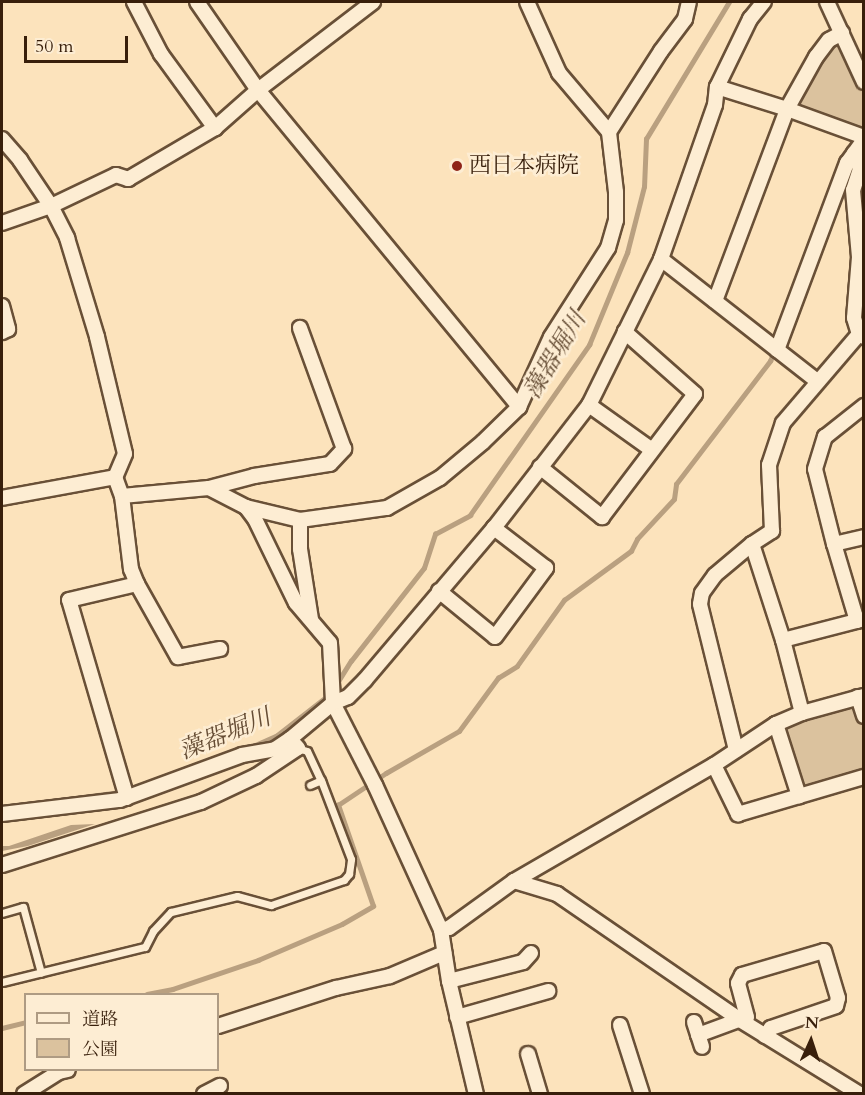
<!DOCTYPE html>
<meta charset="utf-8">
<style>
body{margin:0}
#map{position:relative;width:865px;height:1095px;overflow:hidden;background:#fce3bc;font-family:Cardo,"Noto Serif JP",serif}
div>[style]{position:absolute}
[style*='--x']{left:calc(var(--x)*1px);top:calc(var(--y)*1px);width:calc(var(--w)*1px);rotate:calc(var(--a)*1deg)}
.green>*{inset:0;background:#dbc29e}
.water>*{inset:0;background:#b9a080}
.stream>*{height:4.5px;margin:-2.25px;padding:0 2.25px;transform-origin:2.25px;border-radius:2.25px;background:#b9a080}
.roads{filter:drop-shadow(2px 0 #695037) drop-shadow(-2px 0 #695037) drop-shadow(0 2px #695037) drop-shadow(0 -2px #695037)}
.lane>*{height:7px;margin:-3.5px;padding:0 3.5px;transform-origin:3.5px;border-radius:3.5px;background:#fdedd3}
.street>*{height:14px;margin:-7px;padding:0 7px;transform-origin:7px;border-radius:7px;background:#fdedd3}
.dots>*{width:16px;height:16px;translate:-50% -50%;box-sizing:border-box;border:3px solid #fdedd3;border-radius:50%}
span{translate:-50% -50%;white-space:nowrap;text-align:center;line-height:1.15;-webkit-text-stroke:5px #fdedd3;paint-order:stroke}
.poi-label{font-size:22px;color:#381f0b}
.left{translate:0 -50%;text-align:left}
.water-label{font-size:24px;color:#654c34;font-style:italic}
.frame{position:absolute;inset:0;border:3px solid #381f0b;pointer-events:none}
.legend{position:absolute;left:24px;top:993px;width:195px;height:78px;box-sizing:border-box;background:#fdedd3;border:2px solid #ae9b83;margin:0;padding:8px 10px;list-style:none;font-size:18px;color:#381f0b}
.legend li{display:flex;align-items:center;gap:12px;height:30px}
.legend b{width:30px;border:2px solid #ae9b83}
.north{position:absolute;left:781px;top:1011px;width:60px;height:60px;-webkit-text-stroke:4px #fdedd3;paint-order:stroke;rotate:3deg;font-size:16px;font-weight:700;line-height:24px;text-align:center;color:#381f0b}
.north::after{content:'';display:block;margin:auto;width:21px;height:27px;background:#381f0b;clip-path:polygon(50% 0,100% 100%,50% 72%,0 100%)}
.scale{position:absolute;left:24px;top:36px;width:104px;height:27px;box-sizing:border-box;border:3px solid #381f0b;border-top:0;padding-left:8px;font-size:18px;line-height:21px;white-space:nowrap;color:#381f0b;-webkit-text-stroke:4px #fdedd3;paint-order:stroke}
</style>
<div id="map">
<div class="green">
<div style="clip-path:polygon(833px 43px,842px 43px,863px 95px,863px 130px,801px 107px,799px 101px,810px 76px)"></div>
<div style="clip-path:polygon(858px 697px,863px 716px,863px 777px,799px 796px,776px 724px)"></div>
</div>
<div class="water">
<div style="clip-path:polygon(95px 824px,28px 846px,2px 851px,2px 846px,9px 846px,71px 825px)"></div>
</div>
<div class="stream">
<div style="--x:337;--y:683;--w:26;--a:-58"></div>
<div style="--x:351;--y:661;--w:118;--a:-51.9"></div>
<div style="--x:424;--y:568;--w:36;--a:-72"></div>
<div style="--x:435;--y:534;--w:40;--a:-28"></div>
<div style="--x:470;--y:515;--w:208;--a:-55"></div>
<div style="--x:589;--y:345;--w:100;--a:-67.6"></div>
<div style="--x:627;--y:253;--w:68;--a:-75.6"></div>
<div style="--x:644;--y:187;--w:48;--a:-87.6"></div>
<div style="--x:646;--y:139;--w:160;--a:-58.8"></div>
<div style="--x:251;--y:747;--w:27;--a:-24"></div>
<div style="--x:276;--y:736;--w:63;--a:-38"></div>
<div style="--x:186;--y:769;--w:51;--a:-20.6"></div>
<div style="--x:7;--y:807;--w:114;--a:-7.6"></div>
<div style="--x:147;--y:994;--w:26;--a:-11"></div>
<div style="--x:173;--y:989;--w:90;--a:-18.8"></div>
<div style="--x:258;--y:960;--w:91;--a:-23.2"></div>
<div style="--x:342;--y:924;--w:36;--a:-30"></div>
<div style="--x:373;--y:906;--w:107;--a:-109.1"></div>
<div style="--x:338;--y:805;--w:58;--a:-33.7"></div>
<div style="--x:386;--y:773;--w:84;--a:-29.9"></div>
<div style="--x:459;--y:731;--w:66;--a:-53.7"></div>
<div style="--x:498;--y:678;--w:22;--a:-32"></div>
<div style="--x:517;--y:666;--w:81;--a:-54.5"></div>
<div style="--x:564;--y:600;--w:83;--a:-36.2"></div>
<div style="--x:631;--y:551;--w:13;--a:-63"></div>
<div style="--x:637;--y:539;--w:54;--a:-47.2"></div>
<div style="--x:674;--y:499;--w:15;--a:-82"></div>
<div style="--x:676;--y:484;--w:155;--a:-52.6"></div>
<div style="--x:770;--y:361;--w:12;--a:-66"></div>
<div style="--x:2;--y:1028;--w:25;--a:-14"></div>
</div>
<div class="roads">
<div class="lane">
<div style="--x:310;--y:785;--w:12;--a:-24"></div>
<div style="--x:2;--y:913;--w:22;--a:-16"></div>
<div style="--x:23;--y:907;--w:68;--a:74.7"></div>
<div style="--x:2;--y:982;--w:147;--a:-13.8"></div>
<div style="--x:145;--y:947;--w:18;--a:-63"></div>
<div style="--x:153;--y:931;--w:26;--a:-47"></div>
<div style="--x:171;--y:912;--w:68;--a:-13.6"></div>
<div style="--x:237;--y:896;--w:35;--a:15"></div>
<div style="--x:271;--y:905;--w:77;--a:-18.9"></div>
<div style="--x:344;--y:880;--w:8;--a:-50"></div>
<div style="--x:349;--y:874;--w:15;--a:-82"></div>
<div style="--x:351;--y:859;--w:81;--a:-110.9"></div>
<div style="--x:322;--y:783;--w:35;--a:-115"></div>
<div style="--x:307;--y:751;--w:9;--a:-162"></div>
</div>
<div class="street">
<div style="--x:134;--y:2;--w:59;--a:62.6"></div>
<div style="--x:161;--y:54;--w:92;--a:53.9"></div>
<div style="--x:197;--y:2;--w:107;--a:55.3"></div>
<div style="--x:258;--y:90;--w:145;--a:-37.4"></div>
<div style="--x:527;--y:2;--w:78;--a:65.7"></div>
<div style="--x:559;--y:73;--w:77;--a:49.7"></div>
<div style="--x:827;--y:2;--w:88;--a:65.2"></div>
<div style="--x:717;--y:87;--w:73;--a:17.4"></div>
<div style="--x:787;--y:109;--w:82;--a:20"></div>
<div style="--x:2;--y:139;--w:28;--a:49"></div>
<div style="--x:20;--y:160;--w:55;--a:56"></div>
<div style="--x:51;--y:206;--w:36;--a:63"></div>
<div style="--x:67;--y:238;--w:103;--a:73.1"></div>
<div style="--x:97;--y:337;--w:120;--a:76.5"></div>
<div style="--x:125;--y:454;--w:25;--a:113"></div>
<div style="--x:115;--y:477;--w:20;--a:70"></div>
<div style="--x:122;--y:496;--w:87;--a:-5.3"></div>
<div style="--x:209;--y:488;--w:42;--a:27.2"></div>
<div style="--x:246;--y:507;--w:15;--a:53"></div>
<div style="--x:255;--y:519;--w:93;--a:64"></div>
<div style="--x:296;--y:603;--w:52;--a:49.6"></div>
<div style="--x:330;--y:643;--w:60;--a:87.1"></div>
<div style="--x:333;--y:703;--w:92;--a:62.9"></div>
<div style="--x:375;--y:785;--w:159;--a:65.5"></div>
<div style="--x:441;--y:930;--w:52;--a:81.1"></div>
<div style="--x:449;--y:981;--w:116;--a:76.6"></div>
<div style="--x:854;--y:153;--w:17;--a:69"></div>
<div style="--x:860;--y:169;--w:22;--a:108"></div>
<div style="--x:853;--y:190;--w:67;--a:84.9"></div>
<div style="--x:859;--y:257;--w:61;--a:94.7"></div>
<div style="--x:854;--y:318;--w:17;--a:73"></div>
<div style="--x:859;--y:334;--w:6;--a:31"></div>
<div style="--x:2;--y:223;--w:52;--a:-19.1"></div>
<div style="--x:51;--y:206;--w:72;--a:-25.5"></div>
<div style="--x:116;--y:175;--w:13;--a:18"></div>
<div style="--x:128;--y:179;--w:101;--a:-30.4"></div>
<div style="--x:215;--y:128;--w:57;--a:-41.5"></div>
<div style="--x:258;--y:90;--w:411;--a:50.5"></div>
<div style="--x:661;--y:259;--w:198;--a:38"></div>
<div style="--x:715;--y:301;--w:205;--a:-69.4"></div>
<div style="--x:787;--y:109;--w:60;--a:-60.9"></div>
<div style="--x:816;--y:57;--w:21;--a:-53"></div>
<div style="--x:829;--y:40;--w:15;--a:-28"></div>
<div style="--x:2;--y:306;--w:24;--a:75"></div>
<div style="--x:8;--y:329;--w:7;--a:153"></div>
<div style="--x:777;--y:350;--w:200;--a:-69.5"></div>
<div style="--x:847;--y:163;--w:29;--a:-54"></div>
<div style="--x:589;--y:405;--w:77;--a:35.5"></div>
<div style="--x:540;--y:467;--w:80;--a:38.9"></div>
<div style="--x:602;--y:517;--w:154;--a:-52.9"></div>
<div style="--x:695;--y:394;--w:94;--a:-138.5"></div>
<div style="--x:209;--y:488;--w:47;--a:-14.9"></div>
<div style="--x:254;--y:476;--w:77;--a:-9"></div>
<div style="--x:330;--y:464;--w:21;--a:-47"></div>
<div style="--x:344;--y:449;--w:129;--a:-110"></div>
<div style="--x:122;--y:496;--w:74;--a:83"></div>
<div style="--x:131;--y:569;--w:16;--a:68"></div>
<div style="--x:137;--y:584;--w:84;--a:60.7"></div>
<div style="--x:178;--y:657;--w:43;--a:-10.8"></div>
<div style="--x:2;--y:498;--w:115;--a:-10.5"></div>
<div style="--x:246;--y:507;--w:56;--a:13.5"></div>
<div style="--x:300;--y:520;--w:88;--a:-7.9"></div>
<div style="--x:387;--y:508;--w:61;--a:-29.5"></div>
<div style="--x:440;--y:478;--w:56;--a:-39.9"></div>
<div style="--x:483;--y:442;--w:50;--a:-44.2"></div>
<div style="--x:519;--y:407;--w:77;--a:-65.4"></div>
<div style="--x:551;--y:337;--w:106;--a:-57.4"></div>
<div style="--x:608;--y:248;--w:29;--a:-74"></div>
<div style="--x:616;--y:220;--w:28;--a:-90"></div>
<div style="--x:616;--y:192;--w:60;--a:-96.7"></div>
<div style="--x:609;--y:132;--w:96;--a:-57.3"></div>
<div style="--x:661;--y:51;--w:40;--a:-53"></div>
<div style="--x:685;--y:19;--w:17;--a:-77"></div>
<div style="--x:300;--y:520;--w:29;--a:90"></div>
<div style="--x:300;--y:549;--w:71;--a:81.1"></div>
<div style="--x:834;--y:544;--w:31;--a:-13"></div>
<div style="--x:439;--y:591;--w:72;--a:39.4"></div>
<div style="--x:495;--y:637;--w:86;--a:-53.5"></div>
<div style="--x:546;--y:568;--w:66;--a:-142.4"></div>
<div style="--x:857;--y:621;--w:80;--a:-106.6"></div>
<div style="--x:834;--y:544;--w:77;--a:-104.2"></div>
<div style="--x:815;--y:469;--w:34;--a:-73"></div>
<div style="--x:825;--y:437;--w:50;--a:-38.5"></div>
<div style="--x:783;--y:640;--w:84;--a:-14.5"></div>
<div style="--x:858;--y:697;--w:20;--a:72"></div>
<div style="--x:802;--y:713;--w:64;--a:-15.3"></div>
<div style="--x:776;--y:724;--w:76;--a:72.3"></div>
<div style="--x:736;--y:750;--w:150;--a:-103.9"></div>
<div style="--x:700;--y:604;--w:11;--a:-80"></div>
<div style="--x:702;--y:593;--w:22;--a:-54"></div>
<div style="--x:715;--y:575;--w:48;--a:-40"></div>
<div style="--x:714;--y:765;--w:55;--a:63.9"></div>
<div style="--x:738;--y:814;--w:131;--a:-16.4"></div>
<div style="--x:127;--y:798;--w:206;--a:-106.3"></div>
<div style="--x:69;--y:600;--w:70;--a:-13.2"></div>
<div style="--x:2;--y:814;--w:119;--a:-6.8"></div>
<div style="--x:120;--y:800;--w:130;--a:-20.2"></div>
<div style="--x:242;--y:755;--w:34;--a:-10"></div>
<div style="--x:275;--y:749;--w:18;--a:-34"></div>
<div style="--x:2;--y:865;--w:209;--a:-17.6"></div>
<div style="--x:201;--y:802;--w:61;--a:-25.3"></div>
<div style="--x:256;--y:776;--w:50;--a:-33.7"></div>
<div style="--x:298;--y:748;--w:12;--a:-132"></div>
<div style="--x:290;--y:739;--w:56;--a:-39.9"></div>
<div style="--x:333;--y:703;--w:16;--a:-22"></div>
<div style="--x:348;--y:697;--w:24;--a:-45"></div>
<div style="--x:365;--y:680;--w:199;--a:-49.7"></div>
<div style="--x:494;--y:528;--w:155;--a:-52.3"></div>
<div style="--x:589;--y:405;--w:163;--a:-63.7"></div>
<div style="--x:661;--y:259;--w:163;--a:-70.7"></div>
<div style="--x:715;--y:105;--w:18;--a:-84"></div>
<div style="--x:717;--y:87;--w:76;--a:-64.1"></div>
<div style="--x:750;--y:19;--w:22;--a:-51"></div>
<div style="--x:514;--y:881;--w:45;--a:16.8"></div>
<div style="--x:557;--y:894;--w:222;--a:34.5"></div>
<div style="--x:740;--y:1020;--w:141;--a:31.7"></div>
<div style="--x:441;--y:930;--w:8;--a:-14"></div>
<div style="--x:449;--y:928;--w:80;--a:-35.9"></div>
<div style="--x:514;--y:881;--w:231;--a:-30.1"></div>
<div style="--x:714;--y:765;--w:74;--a:-33.5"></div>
<div style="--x:776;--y:724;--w:28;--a:-23"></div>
<div style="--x:802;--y:713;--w:75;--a:-104.6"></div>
<div style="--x:783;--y:640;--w:101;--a:-107.9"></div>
<div style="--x:752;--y:544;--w:24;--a:-33"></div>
<div style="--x:772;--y:531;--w:66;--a:-92.6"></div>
<div style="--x:769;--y:465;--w:44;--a:-71.6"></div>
<div style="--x:783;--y:423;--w:117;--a:-49.5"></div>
<div style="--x:449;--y:981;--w:76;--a:-14.4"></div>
<div style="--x:523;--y:962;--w:12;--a:-48"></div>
<div style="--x:457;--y:1017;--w:95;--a:-15.9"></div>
<div style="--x:694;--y:1022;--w:26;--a:72"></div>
<div style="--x:620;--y:1025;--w:72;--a:72.3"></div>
<div style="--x:218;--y:1026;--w:124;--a:-17.9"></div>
<div style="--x:336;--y:988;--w:55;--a:-12.5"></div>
<div style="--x:390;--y:976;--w:59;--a:-23.1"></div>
<div style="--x:698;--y:1035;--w:52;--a:-20.2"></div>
<div style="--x:747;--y:1017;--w:35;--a:-105"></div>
<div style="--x:738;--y:983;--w:9;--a:-63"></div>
<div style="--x:742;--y:975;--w:85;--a:-16.3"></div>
<div style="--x:824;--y:951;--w:49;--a:73.4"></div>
<div style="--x:838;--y:998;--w:8;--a:104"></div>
<div style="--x:836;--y:1006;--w:69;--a:161.3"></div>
<div style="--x:771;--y:1028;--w:10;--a:127"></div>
<div style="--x:528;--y:1054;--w:42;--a:73.3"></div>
<div style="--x:24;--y:1094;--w:41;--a:-32.2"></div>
<div style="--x:59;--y:1072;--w:9;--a:-13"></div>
<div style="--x:204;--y:1094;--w:18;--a:-27"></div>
</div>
</div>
<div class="dots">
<div style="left:457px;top:166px;background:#8f2418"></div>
</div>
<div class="poi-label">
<span class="left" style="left:469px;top:166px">西日本病院</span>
</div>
<div class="water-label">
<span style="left:555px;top:355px;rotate:-59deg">藻器堀川</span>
<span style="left:225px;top:734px;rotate:-22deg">藻器堀川</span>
</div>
<div class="frame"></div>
<ul class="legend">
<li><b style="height:8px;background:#fdedd3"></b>道路</li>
<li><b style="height:16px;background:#dbc29e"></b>公園</li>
</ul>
<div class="north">N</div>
<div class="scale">50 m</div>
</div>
